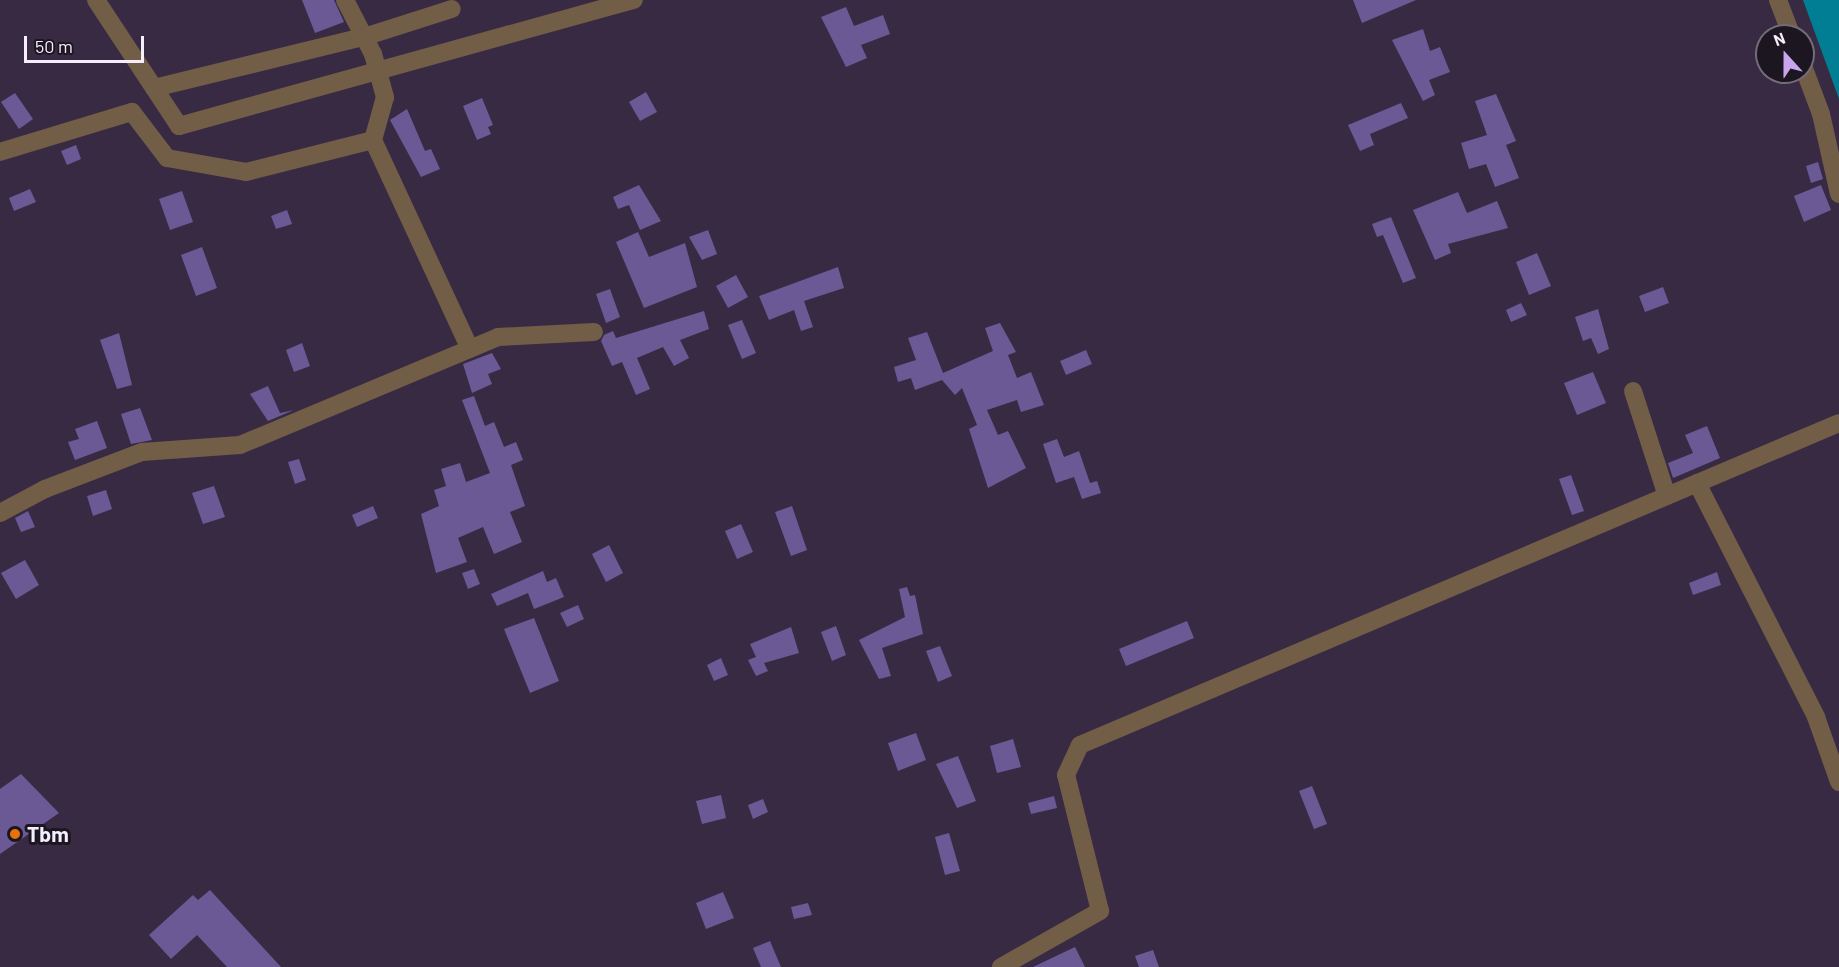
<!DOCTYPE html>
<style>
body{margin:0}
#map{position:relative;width:1839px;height:967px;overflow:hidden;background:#382a43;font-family:Barlow,sans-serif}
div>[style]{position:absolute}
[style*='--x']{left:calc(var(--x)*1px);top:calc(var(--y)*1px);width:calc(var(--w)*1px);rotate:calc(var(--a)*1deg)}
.water>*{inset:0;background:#027e94}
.building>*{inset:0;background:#6b5996}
.minor>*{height:18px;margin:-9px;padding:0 9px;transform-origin:9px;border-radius:9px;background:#725d47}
.dots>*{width:16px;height:16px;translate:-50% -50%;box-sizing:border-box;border:3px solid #1c1621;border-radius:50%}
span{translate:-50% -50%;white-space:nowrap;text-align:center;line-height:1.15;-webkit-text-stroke:6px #1c1621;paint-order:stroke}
.poi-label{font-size:21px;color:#f6edfd;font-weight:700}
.left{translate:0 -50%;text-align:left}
.north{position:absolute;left:1755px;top:24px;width:60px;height:60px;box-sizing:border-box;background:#1c1621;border:2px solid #736c79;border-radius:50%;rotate:339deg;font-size:16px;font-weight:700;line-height:24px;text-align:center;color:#f6edfd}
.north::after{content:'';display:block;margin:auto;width:21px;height:27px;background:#c9a5ee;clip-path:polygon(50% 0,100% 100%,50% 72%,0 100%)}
.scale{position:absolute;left:24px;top:36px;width:120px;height:27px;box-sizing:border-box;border:3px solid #f6edfd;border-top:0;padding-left:8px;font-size:18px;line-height:21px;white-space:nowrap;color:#f6edfd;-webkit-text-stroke:4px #1c1621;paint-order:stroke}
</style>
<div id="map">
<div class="water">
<div style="clip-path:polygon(1803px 0,1839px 0,1839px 99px)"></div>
</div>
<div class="building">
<div style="clip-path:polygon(302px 0,334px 0,344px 22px,315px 33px)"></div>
<div style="clip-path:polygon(1353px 0,1416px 0,1362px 23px)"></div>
<div style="clip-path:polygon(846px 7px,854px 26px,883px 15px,890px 34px,861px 45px,867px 58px,846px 67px,821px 17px)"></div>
<div style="clip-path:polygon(1423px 29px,1430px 51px,1440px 47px,1450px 72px,1429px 80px,1435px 95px,1423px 101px,1392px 40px)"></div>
<div style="clip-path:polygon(646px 92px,657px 112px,640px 121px,629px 102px)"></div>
<div style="clip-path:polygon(15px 93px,33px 119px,19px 129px,1px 102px)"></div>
<div style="clip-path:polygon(1496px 94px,1516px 141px,1506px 145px,1519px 178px,1495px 187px,1486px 164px,1469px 169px,1461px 143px,1487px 135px,1475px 101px)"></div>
<div style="clip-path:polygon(482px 98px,493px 125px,488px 127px,491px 134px,477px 140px,463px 106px)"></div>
<div style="clip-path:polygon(1401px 103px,1408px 118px,1370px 134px,1374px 145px,1360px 151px,1348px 125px)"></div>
<div style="clip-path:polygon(407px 109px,425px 151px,431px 149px,440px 169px,421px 177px,390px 120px)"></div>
<div style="clip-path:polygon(76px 145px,81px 159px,67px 165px,61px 151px)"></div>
<div style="clip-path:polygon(1818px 162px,1823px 179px,1811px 183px,1806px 166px)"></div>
<div style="clip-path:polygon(639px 185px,661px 221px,640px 230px,629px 205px,618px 209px,613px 197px)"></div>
<div style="clip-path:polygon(1821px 185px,1831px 210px,1804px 222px,1794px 196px)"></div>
<div style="clip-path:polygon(30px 189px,36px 202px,14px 211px,9px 198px)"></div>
<div style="clip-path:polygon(182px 191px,193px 222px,170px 230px,159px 199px)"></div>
<div style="clip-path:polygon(1458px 192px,1467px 213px,1497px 201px,1508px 228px,1448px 244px,1451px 253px,1435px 260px,1413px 210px)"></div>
<div style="clip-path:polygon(287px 210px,292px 224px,276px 229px,271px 216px)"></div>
<div style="clip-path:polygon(1391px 217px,1416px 278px,1403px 283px,1383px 235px,1377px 237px,1372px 224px)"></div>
<div style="clip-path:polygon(708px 230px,717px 254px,702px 260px,689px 237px)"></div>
<div style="clip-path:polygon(638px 232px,649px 257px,685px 243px,697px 287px,644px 308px,616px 242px)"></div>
<div style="clip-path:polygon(202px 247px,217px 288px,196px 296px,181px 255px)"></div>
<div style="clip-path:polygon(1537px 253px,1551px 286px,1529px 295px,1516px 262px)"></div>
<div style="clip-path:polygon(838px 267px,844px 288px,804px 301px,813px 327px,801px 331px,794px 310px,769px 320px,759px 296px)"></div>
<div style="clip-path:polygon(736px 275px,748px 297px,728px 308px,716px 286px)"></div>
<div style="clip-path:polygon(1663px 287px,1669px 303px,1645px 312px,1639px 296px)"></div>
<div style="clip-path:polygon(610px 289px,620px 317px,606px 323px,596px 294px)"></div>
<div style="clip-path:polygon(1521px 303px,1527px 315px,1511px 322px,1506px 310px)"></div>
<div style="clip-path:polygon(1598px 309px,1609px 349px,1598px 354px,1591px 338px,1583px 341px,1575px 317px)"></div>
<div style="clip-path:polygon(704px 311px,709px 329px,680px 340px,689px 358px,674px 366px,663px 347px,637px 358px,650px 389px,636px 395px,622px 362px,612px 366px,601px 341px,604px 335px,613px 331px,616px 338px)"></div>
<div style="clip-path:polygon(742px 320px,756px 353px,742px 359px,728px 325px)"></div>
<div style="clip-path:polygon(1000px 323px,1016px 352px,1008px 355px,1017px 378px,1031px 372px,1044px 405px,1021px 412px,1017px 400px,987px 410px,998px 435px,1008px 431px,1026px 468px,988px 488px,969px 429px,977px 425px,962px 388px,955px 395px,942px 380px,915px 390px,911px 378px,898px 382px,894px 367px,916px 360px,908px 338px,927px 332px,943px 373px,993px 351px,985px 328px)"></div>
<div style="clip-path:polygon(119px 333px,132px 385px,117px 389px,100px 340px)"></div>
<div style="clip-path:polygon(302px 343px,310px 366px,294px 372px,286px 350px)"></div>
<div style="clip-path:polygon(1086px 350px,1092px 364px,1066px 375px,1060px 361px)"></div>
<div style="clip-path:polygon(492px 353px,501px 369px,488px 374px,492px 384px,472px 393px,463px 364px)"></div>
<div style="clip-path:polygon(1593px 372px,1606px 403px,1577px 415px,1564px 383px)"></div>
<div style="clip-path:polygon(268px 386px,280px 413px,294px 410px,268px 421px,250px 394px)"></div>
<div style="clip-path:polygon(474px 396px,485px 426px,494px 422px,504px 447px,516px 442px,523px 460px,511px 465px,525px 506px,510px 512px,522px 542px,494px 554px,483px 527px,458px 538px,467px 562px,436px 573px,421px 514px,439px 506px,434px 490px,446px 486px,441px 469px,460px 463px,466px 482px,490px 473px,462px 400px)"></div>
<div style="clip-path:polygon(140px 408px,152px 440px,131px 444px,121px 414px)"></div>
<div style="clip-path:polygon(97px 421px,107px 448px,75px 460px,68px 442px,79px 439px,75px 429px)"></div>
<div style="clip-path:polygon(1707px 426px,1720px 458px,1673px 478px,1668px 463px,1693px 453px,1685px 435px)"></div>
<div style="clip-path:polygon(1057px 439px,1064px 457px,1079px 451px,1090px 483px,1097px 481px,1101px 493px,1082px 499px,1074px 477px,1056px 483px,1043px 444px)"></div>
<div style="clip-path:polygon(299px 459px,306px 480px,295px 484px,288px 462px)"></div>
<div style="clip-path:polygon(1571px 475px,1584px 511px,1572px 515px,1559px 479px)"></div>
<div style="clip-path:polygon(214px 486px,225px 517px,203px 524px,192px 493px)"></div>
<div style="clip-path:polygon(106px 490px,112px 509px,93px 516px,87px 496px)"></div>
<div style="clip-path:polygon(373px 506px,378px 518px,357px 527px,352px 515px)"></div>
<div style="clip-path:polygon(792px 506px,807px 550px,791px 556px,775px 512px)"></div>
<div style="clip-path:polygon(28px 511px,35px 527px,21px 532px,15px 518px)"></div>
<div style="clip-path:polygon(741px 524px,753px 552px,737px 559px,725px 531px)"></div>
<div style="clip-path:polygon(609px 545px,623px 573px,606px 582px,592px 554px)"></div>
<div style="clip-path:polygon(25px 560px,39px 585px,16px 599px,1px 573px)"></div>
<div style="clip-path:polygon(474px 569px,480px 584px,468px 589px,462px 573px)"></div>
<div style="clip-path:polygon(543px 571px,547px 582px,556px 578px,564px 597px,534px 609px,528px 593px,497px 606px,491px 594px)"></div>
<div style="clip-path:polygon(1717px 572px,1721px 585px,1693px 595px,1689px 583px)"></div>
<div style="clip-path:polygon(907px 587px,910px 596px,915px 595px,923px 634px,882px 648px,891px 676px,879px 679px,859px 640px,905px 617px,899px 589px)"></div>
<div style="clip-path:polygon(578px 605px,584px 619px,567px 627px,560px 613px)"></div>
<div style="clip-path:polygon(534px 618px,559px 681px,530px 693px,504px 629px)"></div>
<div style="clip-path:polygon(1187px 621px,1194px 638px,1126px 666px,1119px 649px)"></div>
<div style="clip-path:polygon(836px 626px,846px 655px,832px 661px,821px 632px)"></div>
<div style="clip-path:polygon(791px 627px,799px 653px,764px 663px,768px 671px,756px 676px,748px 660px,756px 657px,750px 644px)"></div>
<div style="clip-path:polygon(940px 646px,952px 676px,938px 682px,926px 651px)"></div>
<div style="clip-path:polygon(721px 658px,728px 675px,714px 681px,707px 665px)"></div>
<div style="clip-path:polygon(916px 733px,926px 760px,898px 771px,888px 743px)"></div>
<div style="clip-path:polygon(1013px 739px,1021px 767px,997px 773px,990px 746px)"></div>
<div style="clip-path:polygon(958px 756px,976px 801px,957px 808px,936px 764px)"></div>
<div style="clip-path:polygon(21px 774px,59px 813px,0 854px,0 789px)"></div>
<div style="clip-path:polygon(1312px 786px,1327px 824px,1314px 829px,1299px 791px)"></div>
<div style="clip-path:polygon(721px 795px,726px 818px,702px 824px,696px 801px)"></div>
<div style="clip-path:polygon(1054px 796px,1057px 808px,1031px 814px,1028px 803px)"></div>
<div style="clip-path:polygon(763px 799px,768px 812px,753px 819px,748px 805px)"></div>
<div style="clip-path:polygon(949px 833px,960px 871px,945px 875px,935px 837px)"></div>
<div style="clip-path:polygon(210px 890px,281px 967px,227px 967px,197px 935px,171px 959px,149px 935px,193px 895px,198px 900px)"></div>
<div style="clip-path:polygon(723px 892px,734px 918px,706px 929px,696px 903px)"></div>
<div style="clip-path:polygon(808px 903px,812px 915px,794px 919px,791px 907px)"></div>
<div style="clip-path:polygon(770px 941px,781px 967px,761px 967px,753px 948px)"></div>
<div style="clip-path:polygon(1075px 947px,1085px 967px,1033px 967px)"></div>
<div style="clip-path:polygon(1153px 950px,1159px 967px,1139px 967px,1135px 956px)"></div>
</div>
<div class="minor">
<div style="--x:96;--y:0;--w:151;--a:56.6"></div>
<div style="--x:179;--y:126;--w:472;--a:-15.5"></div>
<div style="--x:345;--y:0;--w:61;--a:62.6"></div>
<div style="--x:373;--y:54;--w:45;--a:74.4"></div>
<div style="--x:385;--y:97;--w:45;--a:105.6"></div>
<div style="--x:373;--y:140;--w:230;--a:65.1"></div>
<div style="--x:1778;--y:0;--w:39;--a:69"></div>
<div style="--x:1803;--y:66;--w:51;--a:69.4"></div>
<div style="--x:1821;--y:114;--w:82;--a:77.3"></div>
<div style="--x:154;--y:88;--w:216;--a:-13.7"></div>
<div style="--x:364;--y:37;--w:92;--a:-17.7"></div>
<div style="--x:0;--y:152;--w:138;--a:-16.9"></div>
<div style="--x:132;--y:112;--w:58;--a:52.7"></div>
<div style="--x:167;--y:158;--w:80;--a:10"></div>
<div style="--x:246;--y:172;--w:131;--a:-14.1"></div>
<div style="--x:1633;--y:391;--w:107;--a:72.1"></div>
<div style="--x:1697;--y:483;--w:263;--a:63"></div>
<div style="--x:1816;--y:717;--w:69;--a:70.5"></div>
<div style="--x:0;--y:513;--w:51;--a:-28.1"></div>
<div style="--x:45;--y:489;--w:104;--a:-20.9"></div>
<div style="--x:142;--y:452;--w:98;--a:-4.1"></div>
<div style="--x:240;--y:445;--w:280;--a:-22.7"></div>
<div style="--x:498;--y:337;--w:96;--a:-3"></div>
<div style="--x:1001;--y:967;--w:114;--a:-29.5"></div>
<div style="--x:1100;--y:911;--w:140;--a:-104"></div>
<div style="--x:1066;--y:775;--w:33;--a:-65"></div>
<div style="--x:1080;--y:745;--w:824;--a:-22.99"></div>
</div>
<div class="dots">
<div style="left:15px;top:834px;background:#e8710a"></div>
</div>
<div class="poi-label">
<span class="left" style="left:27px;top:834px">Tbm</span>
</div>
<div class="north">N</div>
<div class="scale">50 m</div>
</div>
